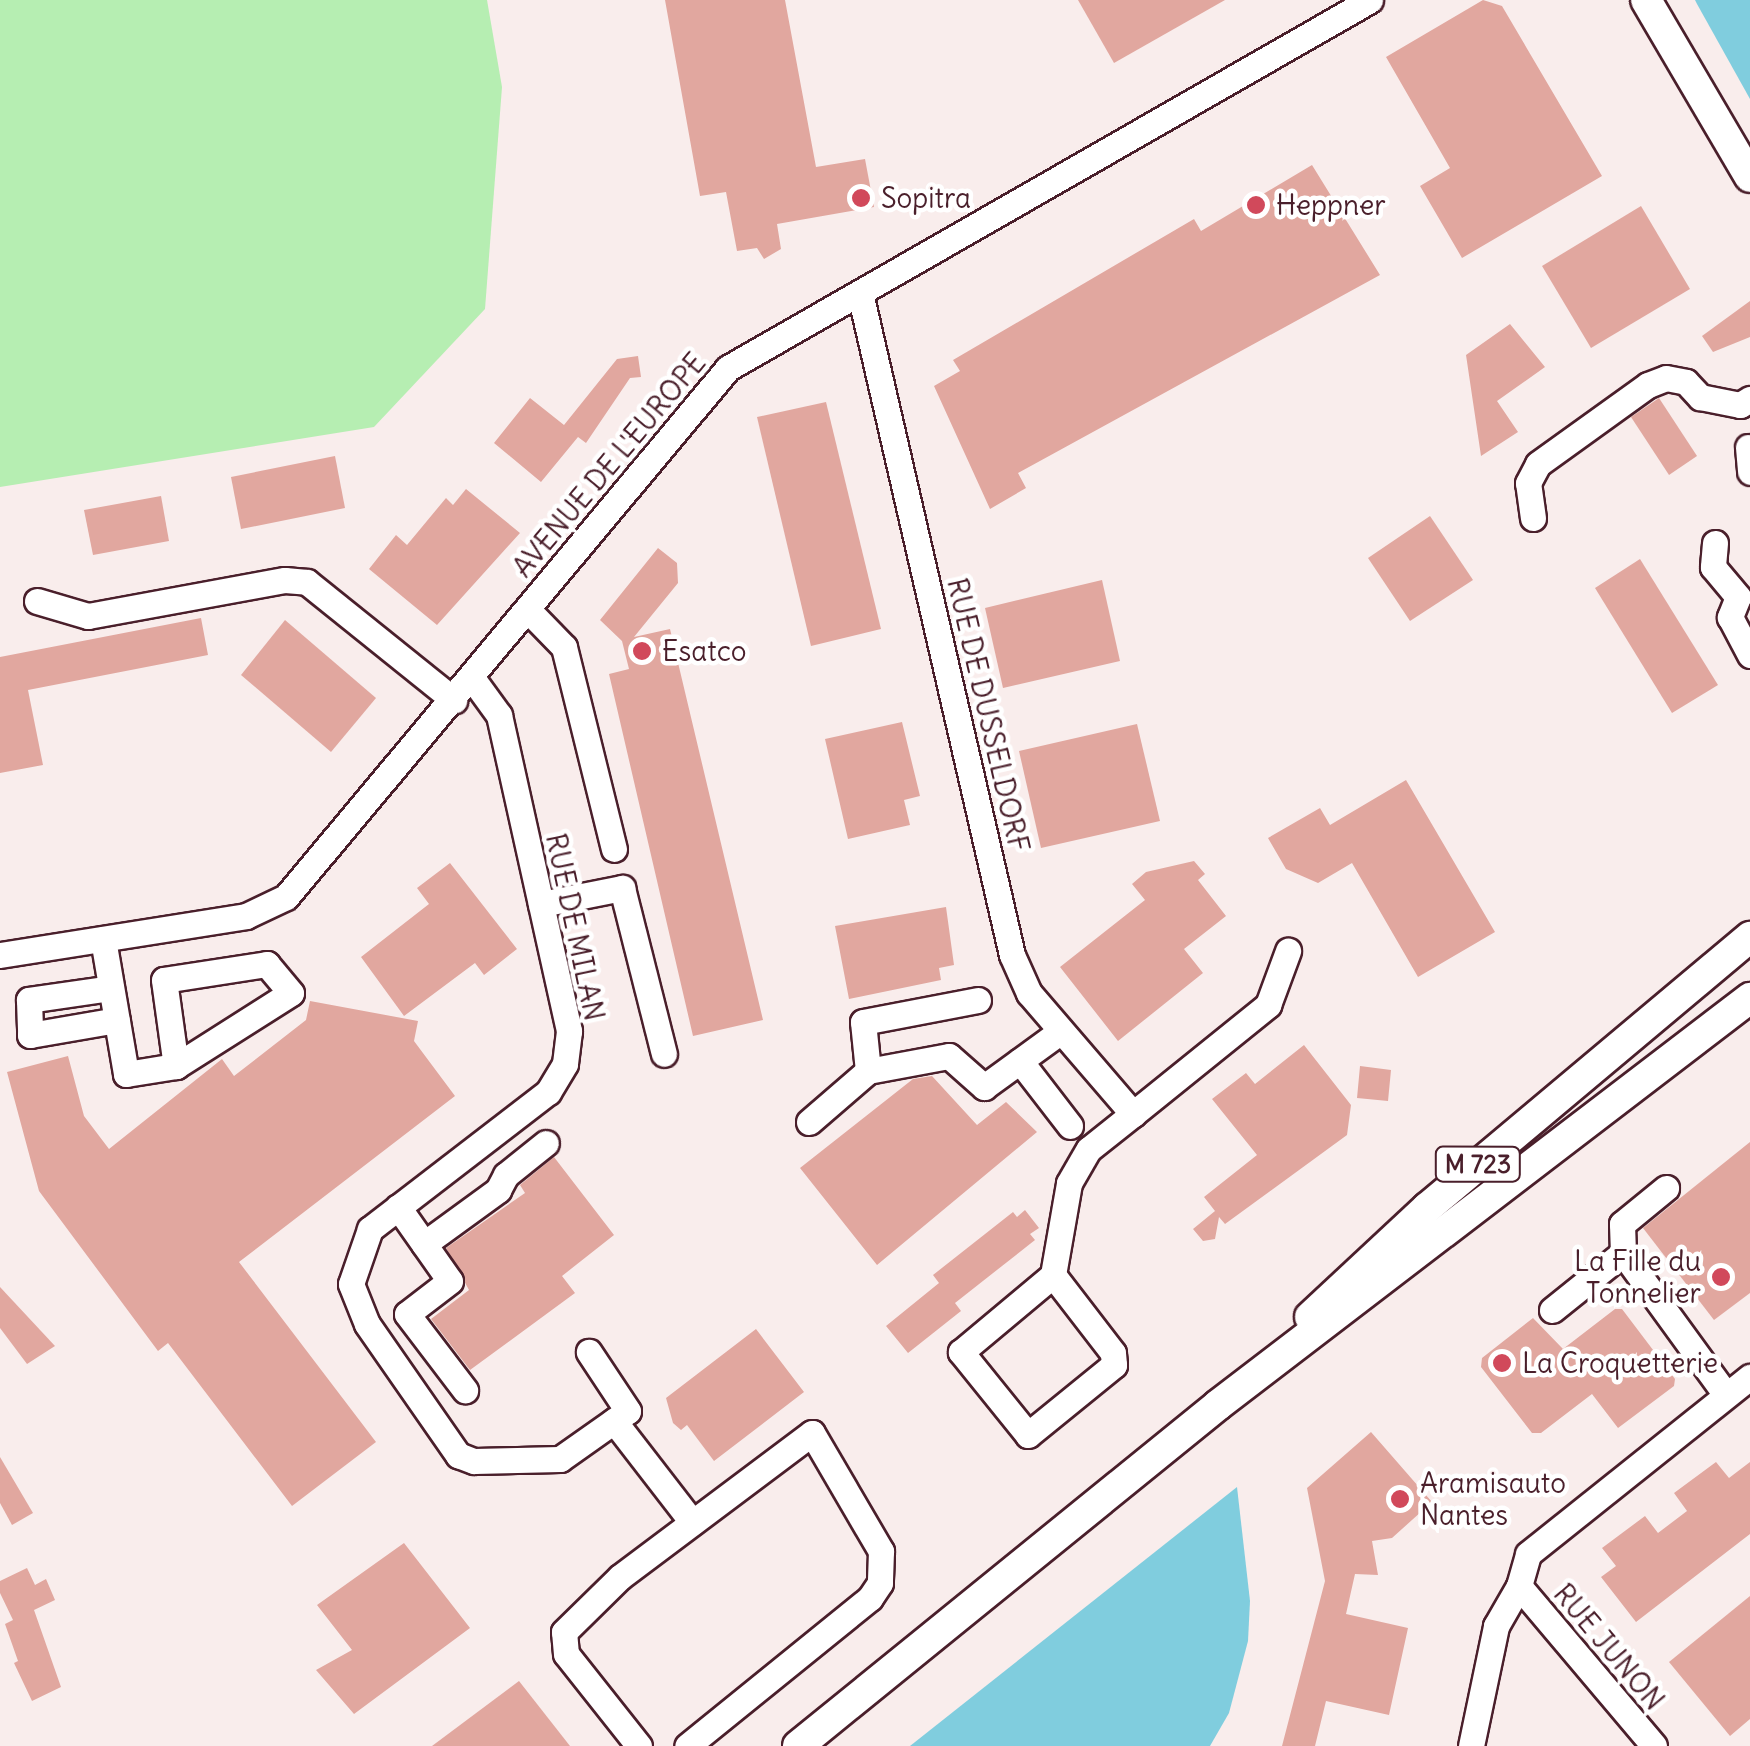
<!DOCTYPE html>
<style>
body{margin:0}
#map{position:relative;width:1750px;height:1746px;overflow:hidden;background:#f9edec;font-family:Delius,sans-serif}
div>[style]{position:absolute}
[style*='--x']{left:calc(var(--x)*1px);top:calc(var(--y)*1px);width:calc(var(--w)*1px);rotate:calc(var(--a)*1deg)}
.green>*{inset:0;background:#b6eeb2}
.water>*{inset:0;background:#80cdde}
.building>*{inset:0;background:#e1a79f}
.roads{filter:drop-shadow(2px 0 #4a1f2b) drop-shadow(-2px 0 #4a1f2b) drop-shadow(0 2px #4a1f2b) drop-shadow(0 -2px #4a1f2b)}
.minor>*{height:25px;margin:-12.5px;padding:0 12.5px;transform-origin:12.5px;border-radius:12.5px;background:#fff}
.major>*{height:30px;margin:-15px;padding:0 15px;transform-origin:15px;border-radius:15px;background:#fff}
.dots>*{width:28px;height:28px;translate:-50% -50%;box-sizing:border-box;border:5px solid #fff;border-radius:50%}
span{translate:-50% -50%;white-space:nowrap;text-align:center;line-height:1.15;-webkit-text-stroke:9px #fff;paint-order:stroke}
.shield-label span{padding:2px 8px;background:#fff;border:2px solid;border-radius:8px;-webkit-text-stroke-width:0}
.shield-label{font-size:25px;color:#4a1f2b;font-weight:700}
.poi-label{font-size:28px;color:#4a1f2b}
.left{translate:0 -50%;text-align:left}
.right{translate:-100% -50%;text-align:right}
.street-label{font-size:28px;color:#4a1f2b}
</style>
<div id="map">
<div class="green">
<div style="clip-path:polygon(0 0,487px 0,502px 87px,485px 309px,374px 427px,0 487px)"></div>
</div>
<div class="water">
<div style="clip-path:polygon(1695px 0,1750px 0,1750px 99px,1697px 4px)"></div>
<div style="clip-path:polygon(1237px 1487px,1250px 1601px,1248px 1641px,1229px 1713px,1210px 1746px,910px 1746px)"></div>
</div>
<div class="building">
<div style="clip-path:polygon(665px 0,785px 0,816px 167px,865px 159px,874px 207px,777px 224px,781px 249px,764px 259px,757px 248px,737px 251px,726px 192px,700px 196px)"></div>
<div style="clip-path:polygon(1078px 0,1225px 0,1114px 63px)"></div>
<div style="clip-path:polygon(1483px 0,1502px 6px,1602px 176px,1462px 258px,1420px 186px,1450px 168px,1386px 57px)"></div>
<div style="clip-path:polygon(1312px 165px,1380px 275px,1018px 473px,1026px 488px,990px 509px,934px 386px,960px 371px,953px 360px,1194px 219px,1201px 231px)"></div>
<div style="clip-path:polygon(1641px 206px,1690px 289px,1591px 348px,1542px 266px)"></div>
<div style="clip-path:polygon(1750px 301px,1750px 337px,1713px 352px,1702px 336px)"></div>
<div style="clip-path:polygon(1510px 324px,1545px 367px,1497px 401px,1518px 432px,1481px 456px,1466px 355px)"></div>
<div style="clip-path:polygon(638px 356px,641px 377px,630px 378px,586px 443px,578px 437px,541px 482px,494px 443px,530px 398px,564px 425px,617px 359px)"></div>
<div style="clip-path:polygon(1659px 398px,1697px 456px,1669px 475px,1631px 417px)"></div>
<div style="clip-path:polygon(826px 402px,881px 629px,811px 646px,757px 417px)"></div>
<div style="clip-path:polygon(335px 456px,345px 508px,241px 529px,231px 477px)"></div>
<div style="clip-path:polygon(466px 489px,520px 533px,437px 625px,369px 569px,396px 535px,407px 545px,446px 498px,453px 505px)"></div>
<div style="clip-path:polygon(161px 496px,169px 541px,93px 555px,84px 510px)"></div>
<div style="clip-path:polygon(1430px 516px,1473px 580px,1410px 621px,1368px 558px)"></div>
<div style="clip-path:polygon(658px 548px,677px 563px,678px 583px,634px 637px,670px 629px,763px 1020px,693px 1036px,609px 674px,629px 669px,622px 641px,600px 620px)"></div>
<div style="clip-path:polygon(1640px 559px,1718px 685px,1672px 713px,1595px 588px)"></div>
<div style="clip-path:polygon(1102px 580px,1120px 661px,1003px 688px,985px 608px)"></div>
<div style="clip-path:polygon(201px 618px,208px 655px,28px 690px,43px 765px,0 773px,0 657px)"></div>
<div style="clip-path:polygon(285px 620px,376px 698px,331px 752px,241px 675px)"></div>
<div style="clip-path:polygon(902px 722px,920px 796px,904px 800px,910px 825px,848px 839px,825px 739px)"></div>
<div style="clip-path:polygon(1137px 724px,1160px 821px,1041px 848px,1019px 751px)"></div>
<div style="clip-path:polygon(1406px 780px,1495px 932px,1418px 977px,1352px 863px,1318px 883px,1286px 869px,1268px 838px,1320px 808px,1330px 825px)"></div>
<div style="clip-path:polygon(1194px 861px,1205px 874px,1198px 880px,1226px 916px,1184px 949px,1203px 973px,1118px 1041px,1060px 967px,1145px 900px,1132px 884px,1146px 872px)"></div>
<div style="clip-path:polygon(450px 863px,517px 949px,484px 975px,475px 963px,404px 1016px,361px 957px,429px 904px,417px 888px)"></div>
<div style="clip-path:polygon(946px 907px,954px 965px,939px 968px,941px 980px,849px 999px,835px 926px)"></div>
<div style="clip-path:polygon(310px 1001px,418px 1021px,414px 1041px,455px 1096px,239px 1262px,376px 1442px,292px 1506px,168px 1343px,158px 1351px,39px 1191px,7px 1072px,68px 1056px,84px 1116px,109px 1149px,222px 1059px,234px 1076px,306px 1020px)"></div>
<div style="clip-path:polygon(1304px 1045px,1351px 1105px,1347px 1135px,1225px 1224px,1219px 1217px,1215px 1239px,1203px 1241px,1193px 1229px,1215px 1211px,1204px 1197px,1257px 1155px,1212px 1099px,1246px 1073px,1255px 1084px)"></div>
<div style="clip-path:polygon(1360px 1066px,1391px 1070px,1388px 1101px,1357px 1098px)"></div>
<div style="clip-path:polygon(932px 1076px,977px 1125px,1006px 1102px,1037px 1132px,877px 1265px,800px 1168px,913px 1079px)"></div>
<div style="clip-path:polygon(1750px 1142px,1750px 1293px,1714px 1320px,1643px 1228px)"></div>
<div style="clip-path:polygon(554px 1157px,614px 1235px,562px 1276px,575px 1293px,470px 1370px,431px 1319px,469px 1290px,446px 1248px,525px 1193px,520px 1185px)"></div>
<div style="clip-path:polygon(1025px 1210px,1039px 1228px,1030px 1234px,1035px 1240px,955px 1303px,961px 1311px,908px 1353px,886px 1326px,939px 1283px,933px 1275px,1013px 1212px,1017px 1217px)"></div>
<div style="clip-path:polygon(0 1287px,55px 1346px,27px 1364px,0 1328px)"></div>
<div style="clip-path:polygon(1615px 1309px,1622px 1309px,1675px 1379px,1674px 1386px,1618px 1428px,1592px 1394px,1541px 1433px,1532px 1433px,1481px 1367px,1482px 1358px,1533px 1318px,1563px 1349px)"></div>
<div style="clip-path:polygon(756px 1329px,804px 1392px,714px 1461px,687px 1425px,681px 1430px,673px 1423px,666px 1398px)"></div>
<div style="clip-path:polygon(1371px 1432px,1432px 1502px,1392px 1538px,1372px 1541px,1378px 1575px,1355px 1574px,1346px 1614px,1408px 1628px,1389px 1715px,1326px 1701px,1315px 1746px,1282px 1746px,1325px 1581px,1307px 1488px)"></div>
<div style="clip-path:polygon(0 1457px,33px 1513px,12px 1525px,0 1503px)"></div>
<div style="clip-path:polygon(1716px 1462px,1729px 1478px,1750px 1462px,1750px 1534px,1636px 1622px,1601px 1577px,1616px 1566px,1602px 1548px,1645px 1516px,1658px 1533px,1687px 1511px,1674px 1493px)"></div>
<div style="clip-path:polygon(404px 1543px,470px 1628px,354px 1714px,316px 1670px,352px 1650px,317px 1605px)"></div>
<div style="clip-path:polygon(27px 1568px,35px 1585px,46px 1579px,55px 1600px,34px 1610px,61px 1687px,32px 1701px,14px 1663px,18px 1661px,5px 1624px,13px 1620px,0 1593px,0 1581px)"></div>
<div style="clip-path:polygon(1750px 1596px,1750px 1719px,1730px 1736px,1669px 1662px)"></div>
<div style="clip-path:polygon(519px 1681px,570px 1746px,432px 1746px)"></div>
</div>
<div class="roads">
<div class="minor">
<div style="--x:860;--y:293;--w:679;--a:77.07"></div>
<div style="--x:1012;--y:955;--w:42;--a:65.9"></div>
<div style="--x:1029;--y:993;--w:160;--a:49.3"></div>
<div style="--x:1133;--y:1114;--w:174;--a:-38.9"></div>
<div style="--x:1268;--y:1005;--w:58;--a:-69.7"></div>
<div style="--x:1748;--y:447;--w:25;--a:85"></div>
<div style="--x:1533;--y:518;--w:35;--a:-98"></div>
<div style="--x:1528;--y:483;--w:21;--a:-62"></div>
<div style="--x:1538;--y:464;--w:135;--a:-35.7"></div>
<div style="--x:1648;--y:385;--w:19;--a:-21"></div>
<div style="--x:1666;--y:378;--w:20;--a:11"></div>
<div style="--x:1686;--y:382;--w:21;--a:47"></div>
<div style="--x:1700;--y:397;--w:41;--a:11.3"></div>
<div style="--x:1740;--y:405;--w:12;--a:-31"></div>
<div style="--x:1715;--y:543;--w:24;--a:95"></div>
<div style="--x:1713;--y:567;--w:39;--a:50"></div>
<div style="--x:1738;--y:597;--w:22;--a:112"></div>
<div style="--x:1730;--y:617;--w:43;--a:62.2"></div>
<div style="--x:37;--y:601;--w:53;--a:16.4"></div>
<div style="--x:88;--y:616;--w:200;--a:-10.4"></div>
<div style="--x:285;--y:580;--w:22;--a:5"></div>
<div style="--x:307;--y:582;--w:189;--a:38.8"></div>
<div style="--x:527;--y:609;--w:53;--a:45.8"></div>
<div style="--x:564;--y:647;--w:208;--a:76.1"></div>
<div style="--x:472;--y:678;--w:46;--a:53.9"></div>
<div style="--x:499;--y:715;--w:324;--a:77.5"></div>
<div style="--x:569;--y:1031;--w:33;--a:97"></div>
<div style="--x:565;--y:1064;--w:33;--a:121"></div>
<div style="--x:548;--y:1092;--w:225;--a:142.4"></div>
<div style="--x:370;--y:1229;--w:58;--a:109.1"></div>
<div style="--x:351;--y:1284;--w:43;--a:68.2"></div>
<div style="--x:367;--y:1324;--w:160;--a:55.2"></div>
<div style="--x:458;--y:1455;--w:17;--a:21"></div>
<div style="--x:474;--y:1461;--w:86;--a:-1.3"></div>
<div style="--x:560;--y:1459;--w:83;--a:-35.2"></div>
<div style="--x:628;--y:1411;--w:71;--a:-123.5"></div>
<div style="--x:541;--y:904;--w:83;--a:-11.2"></div>
<div style="--x:622;--y:888;--w:171;--a:75.8"></div>
<div style="--x:103;--y:939;--w:137;--a:80.3"></div>
<div style="--x:126;--y:1074;--w:51;--a:-9.1"></div>
<div style="--x:176;--y:1066;--w:136;--a:-32.4"></div>
<div style="--x:291;--y:993;--w:38;--a:-130"></div>
<div style="--x:267;--y:964;--w:104;--a:171.2"></div>
<div style="--x:164;--y:980;--w:87;--a:82.1"></div>
<div style="--x:0;--y:955;--w:249;--a:-9"></div>
<div style="--x:246;--y:916;--w:44;--a:-25.4"></div>
<div style="--x:286;--y:897;--w:689;--a:-50.12"></div>
<div style="--x:728;--y:368;--w:740;--a:-29.82"></div>
<div style="--x:111;--y:988;--w:83;--a:171.7"></div>
<div style="--x:29;--y:1000;--w:35;--a:88"></div>
<div style="--x:30;--y:1035;--w:88;--a:-9.8"></div>
<div style="--x:1020;--y:1061;--w:82;--a:52.4"></div>
<div style="--x:868;--y:1071;--w:49;--a:-95.8"></div>
<div style="--x:863;--y:1022;--w:117;--a:-10.8"></div>
<div style="--x:809;--y:1122;--w:78;--a:-40.8"></div>
<div style="--x:868;--y:1071;--w:82;--a:-10.5"></div>
<div style="--x:949;--y:1056;--w:47;--a:41.5"></div>
<div style="--x:984;--y:1087;--w:95;--a:-36"></div>
<div style="--x:398;--y:1207;--w:90;--a:54.9"></div>
<div style="--x:450;--y:1281;--w:54;--a:142.5"></div>
<div style="--x:407;--y:1314;--w:96;--a:52.7"></div>
<div style="--x:424;--y:1244;--w:92;--a:-36.1"></div>
<div style="--x:498;--y:1190;--w:17;--a:-62"></div>
<div style="--x:506;--y:1175;--w:51;--a:-38.7"></div>
<div style="--x:1623;--y:1253;--w:29;--a:-92"></div>
<div style="--x:1622;--y:1224;--w:57;--a:-39.3"></div>
<div style="--x:1053;--y:1275;--w:98;--a:52.4"></div>
<div style="--x:1113;--y:1353;--w:12;--a:85"></div>
<div style="--x:1114;--y:1365;--w:111;--a:140.9"></div>
<div style="--x:1028;--y:1435;--w:107;--a:-128.9"></div>
<div style="--x:961;--y:1352;--w:120;--a:-39.9"></div>
<div style="--x:1053;--y:1275;--w:93;--a:-80.1"></div>
<div style="--x:1069;--y:1183;--w:39;--a:-60"></div>
<div style="--x:1089;--y:1149;--w:56;--a:-38.5"></div>
<div style="--x:1552;--y:1310;--w:91;--a:-38.8"></div>
<div style="--x:1623;--y:1253;--w:175;--a:54"></div>
<div style="--x:614;--y:1421;--w:128;--a:52.3"></div>
<div style="--x:1519;--y:1586;--w:209;--a:49.8"></div>
<div style="--x:639;--y:1746;--w:117;--a:-128.4"></div>
<div style="--x:566;--y:1654;--w:22;--a:-95"></div>
<div style="--x:564;--y:1632;--w:78;--a:-44.5"></div>
<div style="--x:620;--y:1577;--w:240;--a:-36.9"></div>
<div style="--x:812;--y:1433;--w:137;--a:59.7"></div>
<div style="--x:881;--y:1551;--w:32;--a:92"></div>
<div style="--x:880;--y:1583;--w:18;--a:124"></div>
<div style="--x:870;--y:1598;--w:235;--a:141"></div>
<div style="--x:1471;--y:1746;--w:123;--a:-78.2"></div>
<div style="--x:1496;--y:1626;--w:46;--a:-60.1"></div>
<div style="--x:1519;--y:1586;--w:33;--a:-74"></div>
<div style="--x:1528;--y:1554;--w:284;--a:-38.6"></div>
</div>
<div class="major">
<div style="--x:1646;--y:0;--w:205;--a:59.6"></div>
<div style="--x:1310;--y:1317;--w:160;--a:-43"></div>
<div style="--x:1427;--y:1208;--w:422;--a:-40"></div>
<div style="--x:798;--y:1746;--w:541;--a:-39.07"></div>
<div style="--x:1218;--y:1405;--w:670;--a:-37.42"></div>
</div>
</div>
<div class="dots">
<div style="left:861px;top:198px;background:#d1495b"></div>
<div style="left:1256px;top:205px;background:#d1495b"></div>
<div style="left:642px;top:651px;background:#d1495b"></div>
<div style="left:1721px;top:1277px;background:#d1495b"></div>
<div style="left:1502px;top:1363px;background:#d1495b"></div>
<div style="left:1400px;top:1499px;background:#d1495b"></div>
</div>
<div class="shield-label">
<span style="left:1478px;top:1164px">M 723</span>
</div>
<div class="poi-label">
<span class="left" style="left:881px;top:198px">Sopitra</span>
<span class="left" style="left:1276px;top:205px">Heppner</span>
<span class="left" style="left:662px;top:651px">Esatco</span>
<span class="right" style="left:1701px;top:1277px">La Fille du<br>Tonnelier</span>
<span class="left" style="left:1522px;top:1363px">La Croquetterie</span>
<span class="left" style="left:1420px;top:1499px">Aramisauto<br>Nantes</span>
</div>
<div class="street-label">
<span style="left:609px;top:465px;rotate:-50deg">AVENUE DE L'EUROPE</span>
<span style="left:988px;top:715px;rotate:77deg">RUE DE DUSSELDORF</span>
<span style="left:575px;top:927px;rotate:78deg">RUE DE MILAN</span>
<span style="left:1609px;top:1647px;rotate:50deg">RUE JUNON</span>
</div>
</div>
